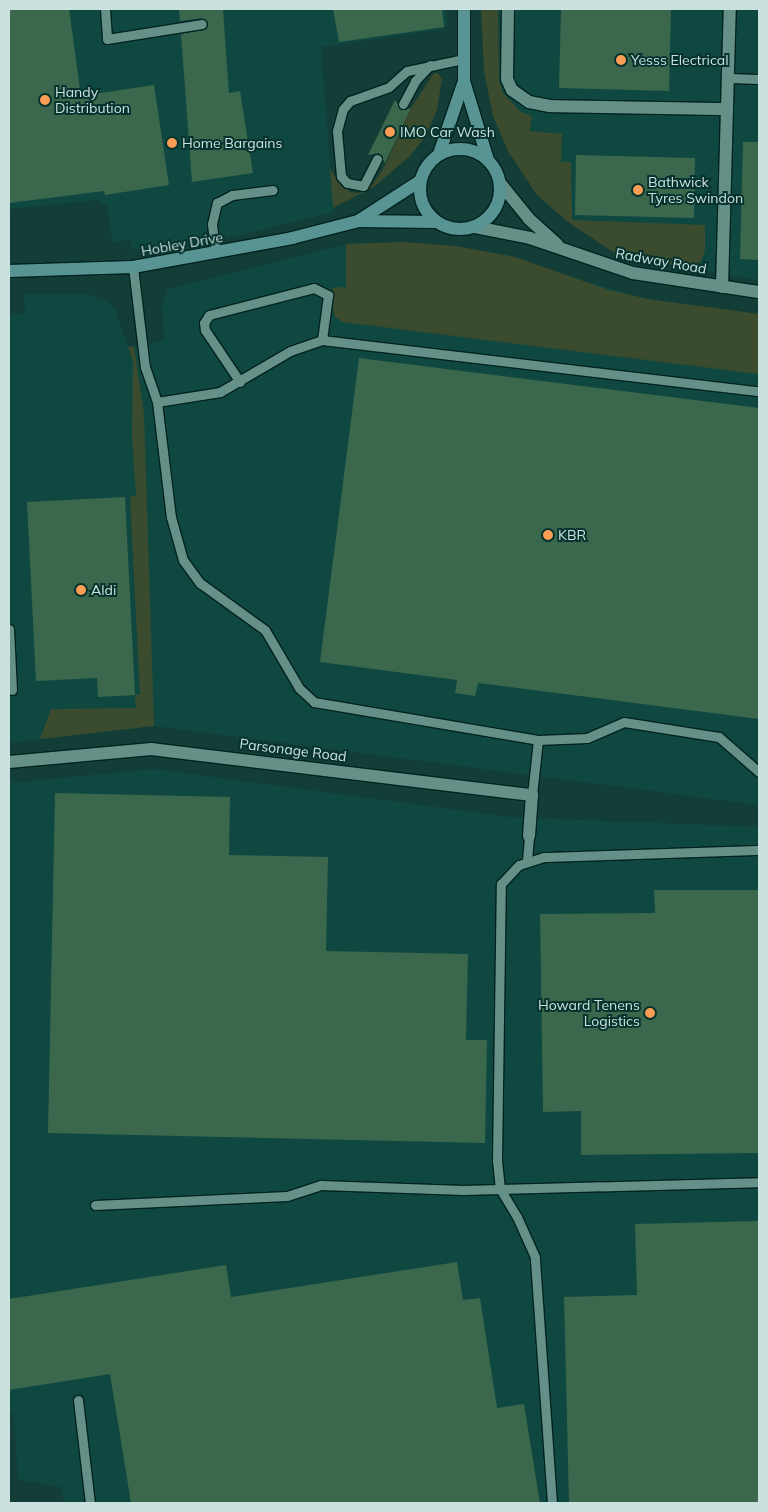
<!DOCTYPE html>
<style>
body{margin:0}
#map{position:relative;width:768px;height:1512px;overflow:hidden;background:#133d37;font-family:Mulish,sans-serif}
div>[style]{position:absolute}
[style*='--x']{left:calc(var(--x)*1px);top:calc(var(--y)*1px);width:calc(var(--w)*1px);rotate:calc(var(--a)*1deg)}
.built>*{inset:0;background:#0f4841}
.green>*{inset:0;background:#3b4b2e}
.building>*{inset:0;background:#3b674d}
.roads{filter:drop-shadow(1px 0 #02221e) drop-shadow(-1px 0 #02221e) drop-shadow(0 1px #02221e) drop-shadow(0 -1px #02221e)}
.service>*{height:9px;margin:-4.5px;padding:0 4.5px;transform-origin:4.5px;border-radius:4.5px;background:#659088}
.minor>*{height:12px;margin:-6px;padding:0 6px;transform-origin:6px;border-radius:6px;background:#659088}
.secondary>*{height:12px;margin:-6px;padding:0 6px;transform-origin:6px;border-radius:6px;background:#579493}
.secondary>.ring{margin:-6px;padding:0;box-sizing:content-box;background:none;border:12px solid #579493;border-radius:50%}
.dots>*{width:14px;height:14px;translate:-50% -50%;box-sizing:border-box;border:2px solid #06332d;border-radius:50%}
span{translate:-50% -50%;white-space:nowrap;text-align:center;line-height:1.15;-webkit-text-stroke:4px #06332d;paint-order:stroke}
.poi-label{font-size:14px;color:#cbe1dd}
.left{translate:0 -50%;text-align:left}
.right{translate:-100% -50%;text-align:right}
.street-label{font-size:14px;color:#cbe1dd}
.frame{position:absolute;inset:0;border:10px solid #cbe1dd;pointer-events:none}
</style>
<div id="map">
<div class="built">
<div style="clip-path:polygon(9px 9px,446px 9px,447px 25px,444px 29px,321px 47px,334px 212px,233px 237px,132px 250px,130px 240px,112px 242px,107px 204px,100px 204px,99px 200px,9px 209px)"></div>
<div style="clip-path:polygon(498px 9px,759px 9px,759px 280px,631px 258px,613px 252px,568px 222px,537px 195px,508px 151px,488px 97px,499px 81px)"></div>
<div style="clip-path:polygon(404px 242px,570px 277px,648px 299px,759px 314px,759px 805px,154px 726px,9px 743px,9px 315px,25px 314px,24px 295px,89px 294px,108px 302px,115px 309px,128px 347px,148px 345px,164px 340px,162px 308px,168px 289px,346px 244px)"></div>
<div style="clip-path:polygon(155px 769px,510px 817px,759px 827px,759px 1503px,64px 1503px,61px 1487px,18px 1480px,14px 1414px,9px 1415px,9px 783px)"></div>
</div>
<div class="green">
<div style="clip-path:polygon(481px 9px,498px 9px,499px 81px,503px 93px,521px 112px,532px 116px,530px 131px,562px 134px,561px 162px,571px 162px,572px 220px,705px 225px,705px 250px,701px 262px,688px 268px,613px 252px,568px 222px,537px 195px,508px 151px,493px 116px,484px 71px)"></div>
<div style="clip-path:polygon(434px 73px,438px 73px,442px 79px,437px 110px,425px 137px,410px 156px,375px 186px,333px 208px,330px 167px,337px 181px,350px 192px,359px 193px,373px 184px,383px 169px,411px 108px)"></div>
<div style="clip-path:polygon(404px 242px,456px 246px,515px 257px,609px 290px,648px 299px,759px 314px,759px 374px,343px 322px,335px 317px,329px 291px,336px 287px,346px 288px,346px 244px)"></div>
<div style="clip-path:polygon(134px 346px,144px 414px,154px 726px,40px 739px,51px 709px,136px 708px,135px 695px,140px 695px,130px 497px,136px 496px,132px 435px,133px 361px,128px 347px)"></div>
</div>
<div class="building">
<div style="clip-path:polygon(9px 9px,69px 9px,81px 96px,154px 85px,169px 185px,105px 195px,104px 191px,9px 203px)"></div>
<div style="clip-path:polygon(179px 9px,223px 9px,229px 93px,240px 91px,253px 173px,192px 182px,181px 34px,203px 30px,208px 24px,202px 18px,180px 21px)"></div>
<div style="clip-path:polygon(333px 9px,442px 9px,444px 27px,339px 42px)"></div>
<div style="clip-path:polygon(561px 9px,671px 9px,669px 91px,559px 88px)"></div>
<div style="clip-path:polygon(395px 100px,401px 110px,411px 108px,385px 163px,379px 153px,368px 155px)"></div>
<div style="clip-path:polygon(743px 142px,759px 142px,759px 260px,740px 259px)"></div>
<div style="clip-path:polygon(576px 155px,695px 158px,694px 218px,575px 215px)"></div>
<div style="clip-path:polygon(359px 358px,759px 408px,759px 719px,478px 683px,475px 696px,455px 693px,457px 680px,320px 662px)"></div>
<div style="clip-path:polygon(125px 497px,135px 695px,98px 697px,97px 678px,36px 681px,27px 502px)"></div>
<div style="clip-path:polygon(55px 793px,230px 797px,229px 855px,328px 857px,326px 951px,468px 954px,466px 1040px,487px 1040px,485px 1143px,48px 1133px)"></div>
<div style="clip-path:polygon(654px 890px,759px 890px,759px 1153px,581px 1155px,581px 1111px,543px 1112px,540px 914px,655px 913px)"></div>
<div style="clip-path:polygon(759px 1221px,759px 1503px,569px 1503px,564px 1297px,637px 1295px,635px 1224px)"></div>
<div style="clip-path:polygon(457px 1262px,463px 1300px,480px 1298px,497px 1408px,524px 1404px,540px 1503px,131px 1503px,110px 1374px,9px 1390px,9px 1299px,226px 1265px,231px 1297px)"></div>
</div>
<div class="roads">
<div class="service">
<div style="--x:105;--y:9;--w:30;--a:86"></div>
<div style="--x:107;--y:39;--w:96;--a:-9"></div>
<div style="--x:728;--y:78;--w:31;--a:2"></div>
<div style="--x:403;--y:104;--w:26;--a:-62"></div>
<div style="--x:415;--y:81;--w:22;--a:-47"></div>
<div style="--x:377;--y:159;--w:30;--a:117"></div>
<div style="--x:363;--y:186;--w:16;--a:-169"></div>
<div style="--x:347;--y:183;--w:9;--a:-131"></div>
<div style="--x:341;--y:176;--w:45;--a:-95.1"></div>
<div style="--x:337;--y:131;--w:23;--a:-75"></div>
<div style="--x:343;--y:109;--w:11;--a:-49"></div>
<div style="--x:350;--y:101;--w:41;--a:-19.7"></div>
<div style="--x:389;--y:87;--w:24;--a:-42"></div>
<div style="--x:407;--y:71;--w:57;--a:-12.1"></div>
<div style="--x:216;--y:253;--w:29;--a:-98"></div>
<div style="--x:212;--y:224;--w:22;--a:-77"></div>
<div style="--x:217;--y:203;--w:17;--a:-28"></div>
<div style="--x:232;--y:195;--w:41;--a:-7"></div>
<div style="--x:133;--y:267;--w:101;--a:83.2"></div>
<div style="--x:145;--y:367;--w:37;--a:71"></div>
<div style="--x:157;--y:402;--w:64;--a:-9"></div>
<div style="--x:220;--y:392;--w:81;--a:-30.4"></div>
<div style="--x:290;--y:351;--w:34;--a:-19"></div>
<div style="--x:322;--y:340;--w:440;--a:6.7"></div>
<div style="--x:240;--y:382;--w:63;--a:-123.9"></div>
<div style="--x:205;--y:330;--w:7;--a:-98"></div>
<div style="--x:204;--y:323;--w:9;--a:-58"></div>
<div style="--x:209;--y:315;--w:108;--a:-14.4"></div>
<div style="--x:314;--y:288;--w:16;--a:27"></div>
<div style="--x:328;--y:295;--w:45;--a:97.6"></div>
<div style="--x:157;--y:402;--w:116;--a:83.1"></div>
<div style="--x:171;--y:517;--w:45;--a:74.4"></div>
<div style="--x:183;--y:560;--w:29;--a:54"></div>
<div style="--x:200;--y:583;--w:80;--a:35.9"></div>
<div style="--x:265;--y:630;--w:67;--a:59.6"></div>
<div style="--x:299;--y:688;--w:21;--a:43"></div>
<div style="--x:314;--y:702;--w:227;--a:9.6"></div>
<div style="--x:538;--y:740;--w:49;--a:-2.3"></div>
<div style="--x:587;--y:738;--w:40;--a:-23.4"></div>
<div style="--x:624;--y:722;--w:96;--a:9"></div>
<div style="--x:719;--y:737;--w:53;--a:41.2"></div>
<div style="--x:9;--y:629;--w:61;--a:87.2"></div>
<div style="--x:532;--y:795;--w:55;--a:-83.8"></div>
<div style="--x:527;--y:860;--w:24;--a:-85"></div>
<div style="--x:95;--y:1205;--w:192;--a:-2.7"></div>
<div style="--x:287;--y:1196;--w:36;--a:-18"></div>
<div style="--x:321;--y:1185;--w:142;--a:2"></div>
<div style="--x:463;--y:1190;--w:296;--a:-1.5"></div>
<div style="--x:78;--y:1400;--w:104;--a:83.4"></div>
<div style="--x:552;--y:1503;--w:247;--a:-94"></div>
<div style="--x:535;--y:1257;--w:44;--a:-114.2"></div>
<div style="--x:517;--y:1217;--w:33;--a:-121"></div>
<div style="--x:500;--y:1189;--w:29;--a:-96"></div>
<div style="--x:497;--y:1160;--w:276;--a:-89.2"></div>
<div style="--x:501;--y:884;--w:26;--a:-47"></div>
<div style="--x:519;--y:865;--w:26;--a:-18"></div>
<div style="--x:544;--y:857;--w:215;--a:-1.9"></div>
</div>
<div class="minor">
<div style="--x:508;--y:9;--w:70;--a:90.8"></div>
<div style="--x:507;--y:79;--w:12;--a:66"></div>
<div style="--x:512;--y:90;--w:21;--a:35"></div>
<div style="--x:529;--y:102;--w:21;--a:11"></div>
<div style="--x:550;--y:106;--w:177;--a:1"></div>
<div style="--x:500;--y:183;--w:46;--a:51.1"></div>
<div style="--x:529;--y:219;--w:38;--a:42"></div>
<div style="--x:475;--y:227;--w:56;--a:11.3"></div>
<div style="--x:530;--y:238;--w:109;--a:18.8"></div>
<div style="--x:633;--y:273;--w:127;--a:8.6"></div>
<div style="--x:722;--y:287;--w:278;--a:-88.4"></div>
<div style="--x:9;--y:762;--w:143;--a:-5.2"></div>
<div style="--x:151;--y:749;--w:384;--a:6.9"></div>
<div style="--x:532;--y:795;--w:41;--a:94.2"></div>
</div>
<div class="secondary">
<div style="--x:464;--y:9;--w:72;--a:90"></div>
<div style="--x:464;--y:81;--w:83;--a:73.1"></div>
<div class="ring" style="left:420px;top:149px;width:68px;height:68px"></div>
<div style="--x:439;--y:154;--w:74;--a:-71.1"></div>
<div style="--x:358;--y:221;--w:74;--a:-32.8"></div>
<div style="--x:9;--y:271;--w:124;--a:-1.8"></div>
<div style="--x:133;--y:267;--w:162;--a:-10.3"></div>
<div style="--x:292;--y:238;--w:68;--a:-14.4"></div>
<div style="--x:358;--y:221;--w:78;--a:0.7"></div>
</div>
</div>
<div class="dots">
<div style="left:621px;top:60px;background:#fc9d54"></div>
<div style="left:45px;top:100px;background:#fc9d54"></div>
<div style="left:390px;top:132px;background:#fc9d54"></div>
<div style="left:172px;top:143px;background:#fc9d54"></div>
<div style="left:638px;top:190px;background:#fc9d54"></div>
<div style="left:548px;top:535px;background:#fc9d54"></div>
<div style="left:81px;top:590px;background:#fc9d54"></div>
<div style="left:650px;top:1013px;background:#fc9d54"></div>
</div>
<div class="poi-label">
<span class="left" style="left:631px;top:60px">Yesss Electrical</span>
<span class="left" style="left:55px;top:100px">Handy<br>Distribution</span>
<span class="left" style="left:400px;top:132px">IMO Car Wash</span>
<span class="left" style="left:182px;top:143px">Home Bargains</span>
<span class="left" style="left:648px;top:190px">Bathwick<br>Tyres Swindon</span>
<span class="left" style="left:558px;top:535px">KBR</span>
<span class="left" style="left:91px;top:590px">Aldi</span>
<span class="right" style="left:640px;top:1013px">Howard Tenens<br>Logistics</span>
</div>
<div class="street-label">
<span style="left:182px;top:244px;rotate:-10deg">Hobley Drive</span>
<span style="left:661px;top:261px;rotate:10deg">Radway Road</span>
<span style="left:293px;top:750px;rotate:7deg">Parsonage Road</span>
</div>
<div class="frame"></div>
</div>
